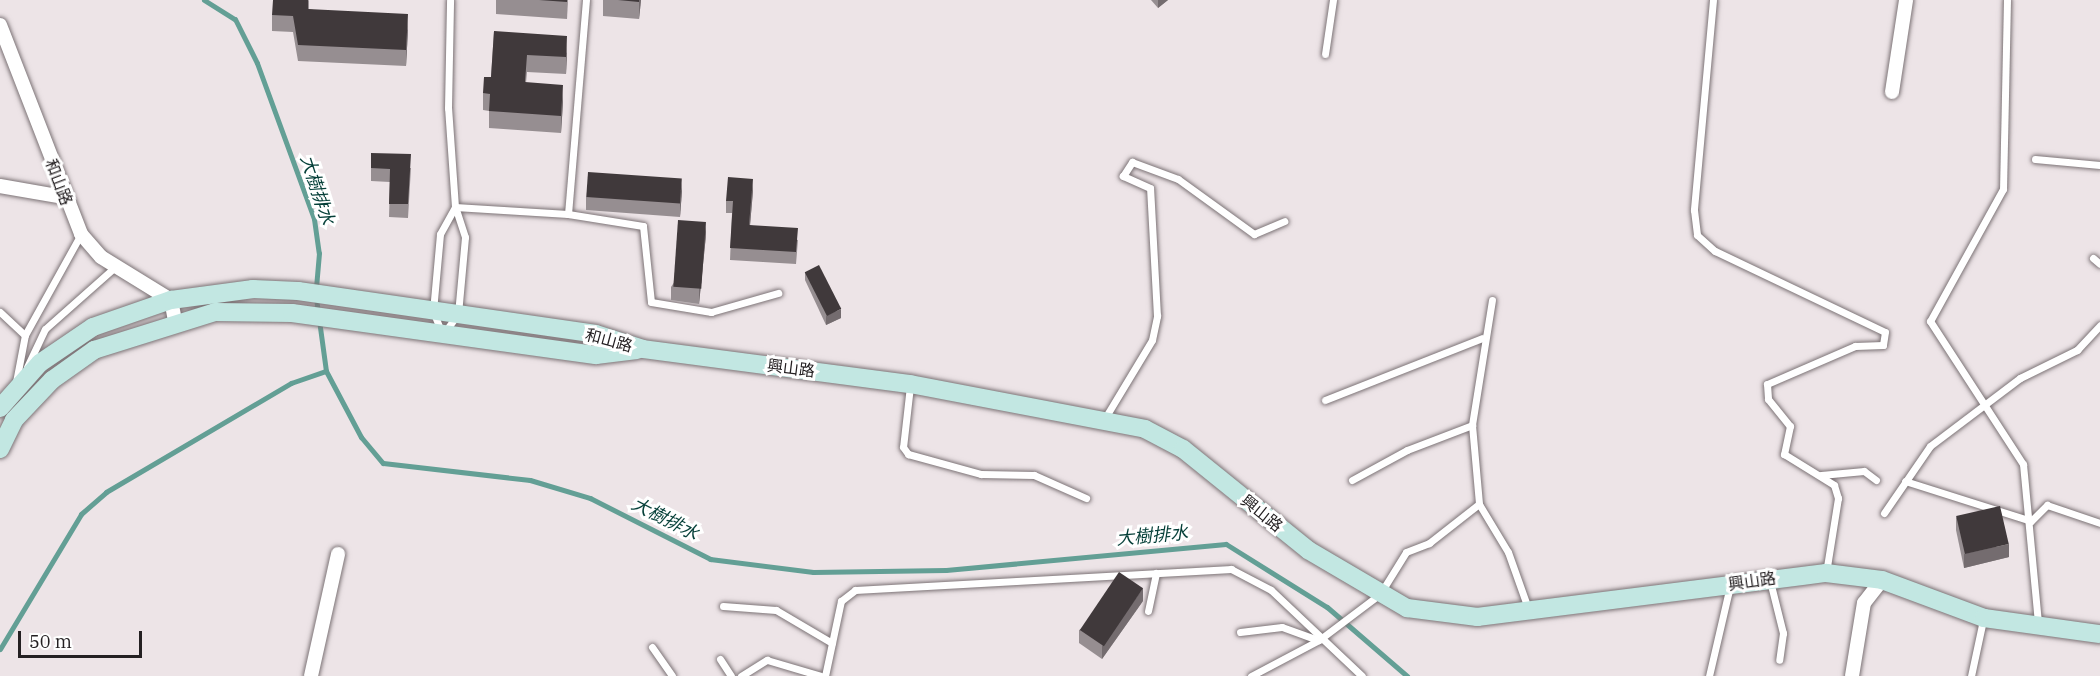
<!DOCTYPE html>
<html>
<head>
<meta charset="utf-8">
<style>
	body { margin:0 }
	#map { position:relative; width:2100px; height:676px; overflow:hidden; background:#ede4e7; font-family:"IBM Plex Serif","Noto Sans TC",serif }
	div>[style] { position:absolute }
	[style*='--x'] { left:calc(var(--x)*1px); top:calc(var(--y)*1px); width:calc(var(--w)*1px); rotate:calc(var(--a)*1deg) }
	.stream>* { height:5px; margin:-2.5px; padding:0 2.5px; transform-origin:2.5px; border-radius:2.5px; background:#639f95 }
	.roads { filter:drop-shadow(0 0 2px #7c7376) drop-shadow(0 0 2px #7c7376) }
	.lane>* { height:7px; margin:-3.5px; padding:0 3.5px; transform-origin:3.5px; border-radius:3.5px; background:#fff }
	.street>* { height:14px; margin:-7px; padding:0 7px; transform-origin:7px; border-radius:7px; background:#fff }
	.secondary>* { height:18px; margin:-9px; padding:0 9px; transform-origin:9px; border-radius:9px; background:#c2e7e2 }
	.wall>* { inset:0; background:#968e91 }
	.shaded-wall>* { inset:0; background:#746c6f }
	.building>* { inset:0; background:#40393b; transform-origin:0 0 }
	span { translate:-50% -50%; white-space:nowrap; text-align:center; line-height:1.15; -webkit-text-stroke:6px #fff; paint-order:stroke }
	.street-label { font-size:16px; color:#242022 }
	.water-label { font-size:18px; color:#053f38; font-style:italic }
	.scale { position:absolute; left:18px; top:631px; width:124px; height:27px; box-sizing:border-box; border:3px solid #242022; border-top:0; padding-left:8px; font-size:18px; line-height:21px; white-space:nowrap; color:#242022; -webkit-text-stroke:4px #fff; paint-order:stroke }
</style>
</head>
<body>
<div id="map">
	<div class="stream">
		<i style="--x:204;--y:0;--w:36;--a:32"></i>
		<i style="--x:235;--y:19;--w:49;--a:63.4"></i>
		<i style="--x:257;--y:63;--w:166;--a:69.9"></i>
		<i style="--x:314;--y:219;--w:34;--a:82"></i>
		<i style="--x:319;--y:253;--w:36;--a:95"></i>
		<i style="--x:316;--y:298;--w:74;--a:82.2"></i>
		<i style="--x:326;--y:371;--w:75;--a:62.1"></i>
		<i style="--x:361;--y:437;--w:34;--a:50"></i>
		<i style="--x:383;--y:463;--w:148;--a:6.6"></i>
		<i style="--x:530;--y:480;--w:63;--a:16.7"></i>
		<i style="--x:590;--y:498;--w:135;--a:26.9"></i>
		<i style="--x:710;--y:559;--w:104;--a:7.2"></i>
		<i style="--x:813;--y:572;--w:133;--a:-0.9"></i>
		<i style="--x:946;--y:570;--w:281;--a:-5.3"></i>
		<i style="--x:1226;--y:544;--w:119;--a:32"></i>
		<i style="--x:1327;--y:607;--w:106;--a:40.8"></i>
		<i style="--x:0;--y:649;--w:157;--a:-59"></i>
		<i style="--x:81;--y:514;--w:33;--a:-41"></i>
		<i style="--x:106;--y:492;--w:215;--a:-30.5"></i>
		<i style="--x:291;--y:383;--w:37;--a:-19"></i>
	</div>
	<div class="roads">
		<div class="lane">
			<i style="--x:1713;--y:0;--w:211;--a:95.2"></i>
			<i style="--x:1694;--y:210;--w:25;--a:83"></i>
			<i style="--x:1697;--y:235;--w:24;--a:42"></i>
			<i style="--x:1715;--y:251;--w:188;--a:25.5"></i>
			<i style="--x:1885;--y:332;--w:13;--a:99"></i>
			<i style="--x:1883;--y:345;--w:28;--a:178"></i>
			<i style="--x:1855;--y:346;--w:96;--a:156.6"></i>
			<i style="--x:1767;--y:384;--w:15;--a:86"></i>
			<i style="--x:1768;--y:399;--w:35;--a:51"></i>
			<i style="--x:1790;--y:426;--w:29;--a:102"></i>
			<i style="--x:1784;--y:454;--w:59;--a:31.8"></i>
			<i style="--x:1834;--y:485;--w:14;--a:73"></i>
			<i style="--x:1838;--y:498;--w:76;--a:99.1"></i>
			<i style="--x:2007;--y:0;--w:189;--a:91.2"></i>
			<i style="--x:2003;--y:189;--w:151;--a:118.9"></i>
			<i style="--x:1930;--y:321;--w:171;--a:57"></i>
			<i style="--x:2023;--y:464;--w:160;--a:84.6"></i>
			<i style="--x:1325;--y:54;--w:55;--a:-81.6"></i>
			<i style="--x:2035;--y:159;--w:65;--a:5.3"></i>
			<i style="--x:455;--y:207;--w:113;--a:3.5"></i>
			<i style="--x:568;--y:214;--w:76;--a:9.1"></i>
			<i style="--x:643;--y:226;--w:76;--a:84"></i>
			<i style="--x:651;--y:302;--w:61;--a:9.5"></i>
			<i style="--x:711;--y:312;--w:70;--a:-15.8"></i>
			<i style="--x:568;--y:214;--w:215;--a:-85.2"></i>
			<i style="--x:2093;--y:258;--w:9;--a:41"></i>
			<i style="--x:1492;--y:300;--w:127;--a:99.1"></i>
			<i style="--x:1472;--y:425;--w:79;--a:84.9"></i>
			<i style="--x:1479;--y:504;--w:56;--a:58.9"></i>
			<i style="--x:1508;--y:552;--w:63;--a:70.4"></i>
			<i style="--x:0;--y:312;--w:34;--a:43"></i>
			<i style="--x:441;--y:331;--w:22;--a:-112"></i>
			<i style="--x:433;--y:311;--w:77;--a:-84.8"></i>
			<i style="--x:440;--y:234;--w:31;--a:-61"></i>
			<i style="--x:444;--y:333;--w:24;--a:-54"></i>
			<i style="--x:458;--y:314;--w:77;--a:-84.8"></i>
			<i style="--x:465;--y:237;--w:32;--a:-108"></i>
			<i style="--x:455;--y:207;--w:99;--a:-94"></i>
			<i style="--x:448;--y:108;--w:108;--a:-88.9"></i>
			<i style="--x:27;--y:367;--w:42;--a:-64.7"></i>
			<i style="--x:45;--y:329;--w:96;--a:-41.6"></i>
			<i style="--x:16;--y:382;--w:48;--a:-79.2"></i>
			<i style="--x:25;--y:335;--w:115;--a:-61"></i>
			<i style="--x:910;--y:386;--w:61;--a:96.5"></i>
			<i style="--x:903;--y:447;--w:9;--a:54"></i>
			<i style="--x:908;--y:454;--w:76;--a:15.3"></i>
			<i style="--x:981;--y:474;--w:53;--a:1.1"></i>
			<i style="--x:1034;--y:475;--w:57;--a:23.9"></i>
			<i style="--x:1325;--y:400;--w:169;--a:-21.5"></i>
			<i style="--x:1105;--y:418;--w:91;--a:-58.9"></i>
			<i style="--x:1152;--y:340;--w:25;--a:-78"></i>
			<i style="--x:1157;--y:316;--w:128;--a:-93.1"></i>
			<i style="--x:1150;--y:188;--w:30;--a:-156"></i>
			<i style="--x:1123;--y:176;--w:17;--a:-57"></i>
			<i style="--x:1132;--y:162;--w:49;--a:20.3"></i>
			<i style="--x:1178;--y:179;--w:94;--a:35.9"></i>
			<i style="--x:1254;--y:234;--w:33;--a:-23"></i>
			<i style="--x:1821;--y:475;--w:43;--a:-5.3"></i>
			<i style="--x:1864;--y:471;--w:15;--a:37"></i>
			<i style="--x:1352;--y:480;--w:63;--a:-28.6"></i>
			<i style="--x:1407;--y:450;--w:70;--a:-21"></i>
			<i style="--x:1905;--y:481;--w:132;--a:17.6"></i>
			<i style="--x:2031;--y:521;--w:23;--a:-45"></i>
			<i style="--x:2047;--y:505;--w:56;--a:18.8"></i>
			<i style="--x:1884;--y:513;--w:81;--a:-55.5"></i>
			<i style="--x:1930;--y:446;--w:113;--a:-37.1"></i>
			<i style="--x:2020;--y:378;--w:64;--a:-26.2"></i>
			<i style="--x:2077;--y:350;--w:34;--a:-47"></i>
			<i style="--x:1770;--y:581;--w:54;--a:76"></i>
			<i style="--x:1783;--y:633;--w:27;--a:98"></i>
			<i style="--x:723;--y:606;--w:53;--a:4.3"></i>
			<i style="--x:776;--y:610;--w:65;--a:30.5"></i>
			<i style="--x:1148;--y:611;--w:39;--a:-78"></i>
			<i style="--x:1240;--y:632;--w:42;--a:-6.8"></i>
			<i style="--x:1282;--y:627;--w:37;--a:20"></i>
			<i style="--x:652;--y:647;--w:35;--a:55"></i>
			<i style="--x:720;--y:659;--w:20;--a:57"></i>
			<i style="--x:741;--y:676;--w:31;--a:-32"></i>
			<i style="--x:767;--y:660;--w:56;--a:16.5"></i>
			<i style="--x:825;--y:676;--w:77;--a:-78"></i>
			<i style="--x:841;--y:601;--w:18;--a:-38"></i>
			<i style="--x:855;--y:590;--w:377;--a:-3.2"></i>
			<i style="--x:1231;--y:569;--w:45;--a:27.7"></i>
			<i style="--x:1271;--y:590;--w:125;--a:43.4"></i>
			<i style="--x:1251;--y:676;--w:77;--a:-27.9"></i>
			<i style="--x:1319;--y:640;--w:76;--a:-37"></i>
			<i style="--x:1380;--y:594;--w:49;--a:-58.2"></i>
			<i style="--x:1406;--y:552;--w:25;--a:-21"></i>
			<i style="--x:1429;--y:543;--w:63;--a:-38"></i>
			<i style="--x:1709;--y:676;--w:92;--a:-76.9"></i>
			<i style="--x:1971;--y:676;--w:57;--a:-77.9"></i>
		</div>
		<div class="street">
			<i style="--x:0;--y:25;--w:224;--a:68.8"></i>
			<i style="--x:81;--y:234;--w:30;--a:49"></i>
			<i style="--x:101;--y:257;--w:82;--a:31.6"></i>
			<i style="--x:171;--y:300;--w:21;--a:79"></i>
			<i style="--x:1892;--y:92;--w:93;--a:-81.3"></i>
			<i style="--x:0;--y:186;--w:65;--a:9.8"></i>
			<i style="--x:311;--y:676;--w:125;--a:-77.5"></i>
			<i style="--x:1852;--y:676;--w:74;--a:-80.7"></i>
			<i style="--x:1864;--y:603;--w:29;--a:-52"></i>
		</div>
		<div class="secondary">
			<i style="--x:0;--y:408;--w:60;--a:-48.4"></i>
			<i style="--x:40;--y:363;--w:64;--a:-34.2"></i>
			<i style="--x:93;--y:327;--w:83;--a:-19.1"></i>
			<i style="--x:171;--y:300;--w:83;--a:-7.6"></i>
			<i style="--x:253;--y:289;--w:45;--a:2.5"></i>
			<i style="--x:298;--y:291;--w:301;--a:8.2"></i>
			<i style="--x:596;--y:334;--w:49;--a:17.7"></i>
			<i style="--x:643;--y:349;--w:269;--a:7.5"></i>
			<i style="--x:910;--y:384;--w:239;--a:10.8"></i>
			<i style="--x:1145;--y:429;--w:43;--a:27.8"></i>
			<i style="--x:1183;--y:449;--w:161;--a:38.9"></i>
			<i style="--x:1308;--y:550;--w:115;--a:30.4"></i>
			<i style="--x:1407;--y:608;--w:71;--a:7.3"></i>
			<i style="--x:1477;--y:617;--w:352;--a:-7.2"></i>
			<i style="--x:1826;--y:573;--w:56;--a:7.1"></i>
			<i style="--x:1882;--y:580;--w:109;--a:20.4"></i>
			<i style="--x:1984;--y:618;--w:117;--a:7.9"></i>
			<i style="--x:0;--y:449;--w:32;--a:-64"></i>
			<i style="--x:14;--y:420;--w:55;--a:-46.5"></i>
			<i style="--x:52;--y:380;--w:52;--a:-35.5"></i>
			<i style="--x:94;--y:350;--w:127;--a:-17.4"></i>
			<i style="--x:215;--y:312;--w:77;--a:0.7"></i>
			<i style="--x:292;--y:313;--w:307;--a:7.9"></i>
			<i style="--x:596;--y:355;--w:41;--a:-7"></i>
		</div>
	</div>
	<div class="wall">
		<i style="clip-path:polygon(309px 0,309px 9px,408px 30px,406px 66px,298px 61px,293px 32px,272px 31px,272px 15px)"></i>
		<i style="clip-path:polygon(496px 0,568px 0,567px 19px,496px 14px)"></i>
		<i style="clip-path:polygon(603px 0,641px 0,639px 19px,603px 16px)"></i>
		<i style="clip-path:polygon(1151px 0,1168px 0,1158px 8px)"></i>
		<i style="clip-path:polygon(494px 31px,567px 53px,566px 74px,527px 72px,526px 83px,563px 102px,561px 133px,489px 128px,489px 111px,483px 110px,483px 93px,491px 77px)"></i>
		<i style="clip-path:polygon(371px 168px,411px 168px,408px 218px,389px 217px,390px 182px,371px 181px)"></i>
		<i style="clip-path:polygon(682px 191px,680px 217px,586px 210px,586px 197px)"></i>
		<i style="clip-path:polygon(753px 191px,750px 225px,798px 240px,796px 264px,730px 260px,732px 213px,726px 213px,726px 201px)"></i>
		<i style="clip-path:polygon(706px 235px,699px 304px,671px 300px,671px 287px)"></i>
		<i style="clip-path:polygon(805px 272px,841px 318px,826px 325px,805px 280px)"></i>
		<i style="clip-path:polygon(1956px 517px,2009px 557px,1964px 568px,1956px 530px)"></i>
		<i style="clip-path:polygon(1143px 601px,1102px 659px,1079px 643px,1079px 630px)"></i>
	</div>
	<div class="shaded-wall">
		<i style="clip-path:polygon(639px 0,641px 0,639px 19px)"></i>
		<i style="clip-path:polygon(1158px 0,1168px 0,1158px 8px)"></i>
		<i style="clip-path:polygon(408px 14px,408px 30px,406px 66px,406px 50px)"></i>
		<i style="clip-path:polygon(567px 36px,567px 53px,566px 74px,566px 57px)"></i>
		<i style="clip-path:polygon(563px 85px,563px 102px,561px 133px,561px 116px)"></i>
		<i style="clip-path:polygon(682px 178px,682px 191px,680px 217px,680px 204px)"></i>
		<i style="clip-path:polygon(753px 179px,753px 191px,749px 237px,749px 225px)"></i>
		<i style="clip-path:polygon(706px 222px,706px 235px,699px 304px,699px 290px)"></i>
		<i style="clip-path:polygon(841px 309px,841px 318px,826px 325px,826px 316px)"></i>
		<i style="clip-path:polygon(2009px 544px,2009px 557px,1964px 568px,1964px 554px)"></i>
		<i style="clip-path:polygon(1143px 588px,1143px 601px,1102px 659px,1102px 646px)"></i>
	</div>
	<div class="building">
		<i style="clip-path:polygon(273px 0,308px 0,308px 9px,408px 14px,406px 50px,298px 45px,293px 16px,272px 15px)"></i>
		<i style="clip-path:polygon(539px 0,567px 0,567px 2px)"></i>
		<i style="clip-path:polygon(618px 0,639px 0,639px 2px)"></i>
		<i style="clip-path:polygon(494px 31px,567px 36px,566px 57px,527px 55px,525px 82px,563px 85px,561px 116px,489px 111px,490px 94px,483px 93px,484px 77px,491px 77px)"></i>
		<i style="clip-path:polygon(371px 153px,411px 154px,408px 204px,389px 204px,390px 169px,371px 168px)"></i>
		<i style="left:588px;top:172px;width:94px;height:25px;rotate:4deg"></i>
		<i style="clip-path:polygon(728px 177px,753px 179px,749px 225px,798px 228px,796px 252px,730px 248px,733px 201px,726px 201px)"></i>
		<i style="left:678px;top:220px;width:28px;height:67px;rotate:4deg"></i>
		<i style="left:819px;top:265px;width:49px;height:16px;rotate:63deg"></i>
		<i style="left:2000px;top:506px;width:39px;height:45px;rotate:77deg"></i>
		<i style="left:1119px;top:572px;width:29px;height:70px;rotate:34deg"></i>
	</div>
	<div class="street-label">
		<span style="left:59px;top:182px;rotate:69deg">和山路</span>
		<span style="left:609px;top:340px;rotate:15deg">和山路</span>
		<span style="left:791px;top:368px;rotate:7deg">興山路</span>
		<span style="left:1262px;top:513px;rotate:39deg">興山路</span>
		<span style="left:1752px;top:581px;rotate:-8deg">興山路</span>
	</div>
	<div class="water-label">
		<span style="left:317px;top:190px;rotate:72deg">大樹排水</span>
		<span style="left:665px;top:519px;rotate:27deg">大樹排水</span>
		<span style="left:1152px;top:536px;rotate:-5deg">大樹排水</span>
	</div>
	<div class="scale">50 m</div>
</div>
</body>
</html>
